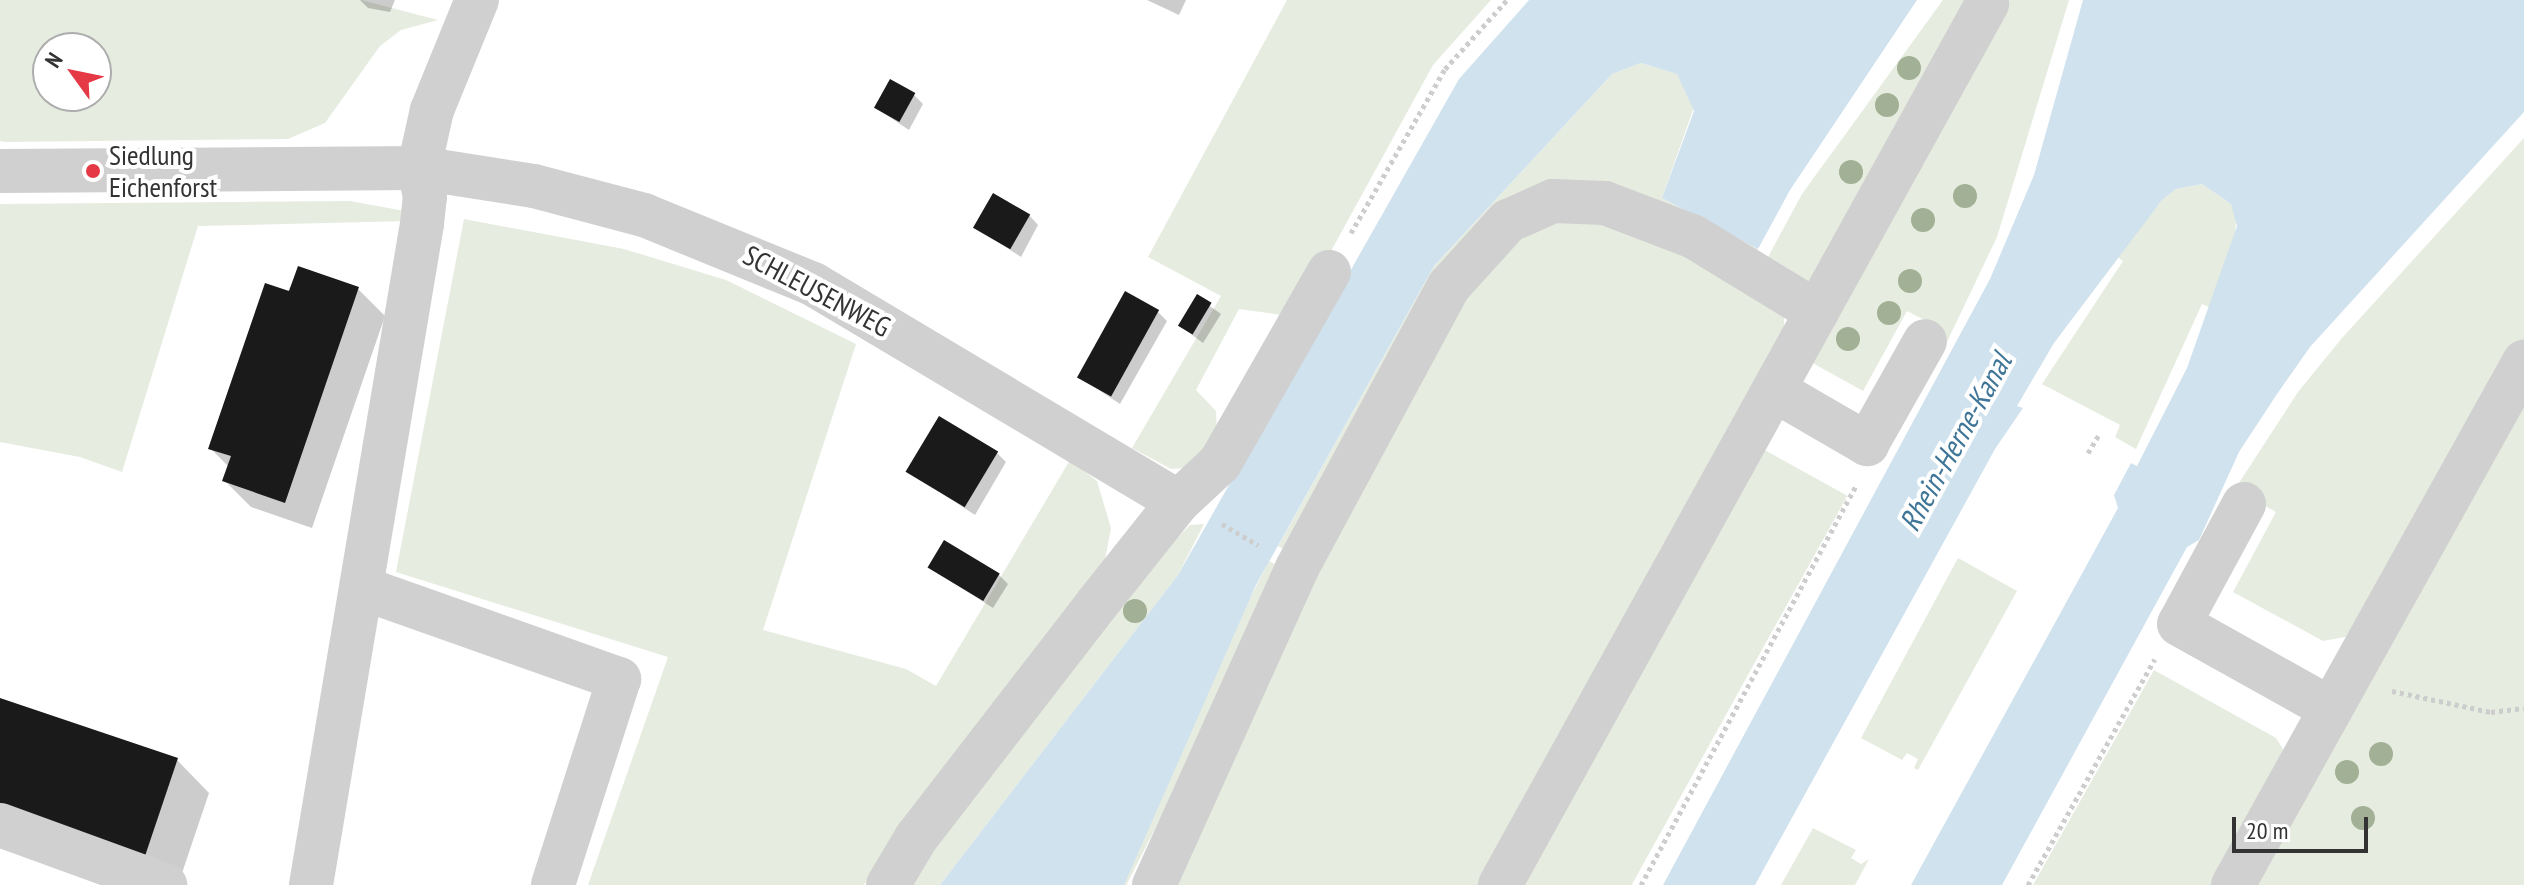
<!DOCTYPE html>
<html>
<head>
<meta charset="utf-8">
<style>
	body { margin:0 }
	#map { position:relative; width:2524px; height:885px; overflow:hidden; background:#fff; font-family:"PT Sans Narrow",sans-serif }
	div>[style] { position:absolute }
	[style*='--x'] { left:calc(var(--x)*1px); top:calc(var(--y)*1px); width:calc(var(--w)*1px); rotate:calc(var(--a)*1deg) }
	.green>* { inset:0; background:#e6ecdf; transform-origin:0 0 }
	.water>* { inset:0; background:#cfe2ee }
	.shadow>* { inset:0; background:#0003 }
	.building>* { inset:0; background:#1a1a1a; transform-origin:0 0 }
	.path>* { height:5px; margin-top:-2.5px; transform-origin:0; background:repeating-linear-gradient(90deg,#cdcdcd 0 4px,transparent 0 8px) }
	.minor>* { height:44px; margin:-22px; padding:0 22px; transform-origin:22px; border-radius:22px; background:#d0d0d0 }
	.trees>* { width:24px; height:24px; margin:-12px; border-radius:50%; background:#a2b095 }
	.dots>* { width:22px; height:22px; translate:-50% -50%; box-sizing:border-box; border:4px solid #fff; border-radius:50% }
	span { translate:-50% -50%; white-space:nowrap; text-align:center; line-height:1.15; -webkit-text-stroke:8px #fff; paint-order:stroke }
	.poi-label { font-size:28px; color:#333 }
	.left { translate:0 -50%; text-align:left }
	.street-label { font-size:28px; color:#333 }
	.water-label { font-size:30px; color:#3f7597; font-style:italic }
	.north { position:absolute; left:32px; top:32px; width:80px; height:80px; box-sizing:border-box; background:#fff; border:2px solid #adadad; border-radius:50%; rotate:303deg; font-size:22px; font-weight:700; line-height:32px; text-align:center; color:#333 }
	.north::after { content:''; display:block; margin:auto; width:28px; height:36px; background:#e63946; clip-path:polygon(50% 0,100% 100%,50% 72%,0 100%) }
	.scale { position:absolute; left:2232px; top:817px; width:136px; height:36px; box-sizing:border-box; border:4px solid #333; border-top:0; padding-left:10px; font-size:24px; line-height:28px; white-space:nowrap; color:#333; -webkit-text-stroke:6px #fff; paint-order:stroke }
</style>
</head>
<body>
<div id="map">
	<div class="green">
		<i style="clip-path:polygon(evenodd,0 0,361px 0,438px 20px,401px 30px,380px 46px,325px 123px,288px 139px,4px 142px,0 141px,0 0,48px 48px,96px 48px,96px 96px,48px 96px,48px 48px)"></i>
		<i style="clip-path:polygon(1287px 0,1491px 0,1433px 65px,1313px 284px,1283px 315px,1239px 309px,1196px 390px,1216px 411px,1217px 435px,1185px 468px,1171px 469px,1132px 448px,1221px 296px,1148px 257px)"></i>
		<i style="clip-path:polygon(1943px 0,2069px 0,1997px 237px,1946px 344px,1925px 331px,1928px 322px,1907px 311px,1863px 391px,1809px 361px,1767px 259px,1802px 194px)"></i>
		<i style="clip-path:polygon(1641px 63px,1677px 74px,1694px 107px,1662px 198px,1758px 249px,1756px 256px,1529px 196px,1295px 556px,1278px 546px,1434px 266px,1612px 74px)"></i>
		<i style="clip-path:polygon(2524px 138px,2524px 339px,2356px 635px,2323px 641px,2233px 592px,2276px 512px,2235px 489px,2298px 392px,2342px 338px)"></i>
		<i style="clip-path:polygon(2202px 184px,2231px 204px,2237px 214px,2234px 240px,2211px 308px,2202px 304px,2136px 449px,2115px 437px,2120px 425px,2042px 384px,2123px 261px,2116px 256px,2162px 200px,2176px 189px)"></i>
		<i style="clip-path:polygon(350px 201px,410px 212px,409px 221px,198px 226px,122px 472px,80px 457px,0 442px,0 204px)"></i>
		<i style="clip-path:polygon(1550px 216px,1656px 232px,1784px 316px,1784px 334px,1483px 885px,1166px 885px,1293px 601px,1465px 290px,1504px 251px)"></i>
		<i style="clip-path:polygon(464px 219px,624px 249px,726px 280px,856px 344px,763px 630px,906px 669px,936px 686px,1070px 460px,1097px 481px,1111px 528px,1103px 570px,900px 829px,864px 885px,588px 885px,668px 657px,396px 572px)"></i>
		<i style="clip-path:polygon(2524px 384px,2524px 885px,2245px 885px)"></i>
		<i style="left:1752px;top:443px;width:109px;height:504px;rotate:29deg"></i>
		<i style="clip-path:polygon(1204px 524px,1178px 575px,940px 885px,909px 885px,981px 785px,1176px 539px,1190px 525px)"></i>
		<i style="clip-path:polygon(1958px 558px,2017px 591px,1918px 770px,1914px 768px,1918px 759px,1907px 753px,1902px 760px,1861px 738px)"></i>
		<i style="left:1269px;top:561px;width:20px;height:355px;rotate:27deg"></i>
		<i style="clip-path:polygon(2154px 670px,2276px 738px,2283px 749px,2285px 765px,2219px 885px,2033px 885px)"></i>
		<i style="clip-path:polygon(1813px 828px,1856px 850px,1851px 858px,1861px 864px,1869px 859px,1855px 885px,1781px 885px)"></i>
	</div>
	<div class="water">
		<i style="clip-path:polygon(1529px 0,1917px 0,1790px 190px,1758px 249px,1662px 198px,1694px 111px,1677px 74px,1641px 63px,1612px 74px,1434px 266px,1256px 585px,1124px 885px,940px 885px,1178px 575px,1459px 79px)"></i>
		<i style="clip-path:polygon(2083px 0,2524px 0,2524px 112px,2310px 347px,2277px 394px,2239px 452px,2199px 540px,2187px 547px,2002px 885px,1911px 885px,2118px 508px,2114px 495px,2131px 463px,2137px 466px,2187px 368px,2237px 226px,2231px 204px,2202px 184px,2176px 189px,2162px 200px,2054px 343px,2017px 406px,2023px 408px,1995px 449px,1755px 885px,1663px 885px,1990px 279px,2034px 175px)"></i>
	</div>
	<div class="shadow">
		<i style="clip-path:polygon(360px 0,395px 0,390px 12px,368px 8px)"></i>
		<i style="clip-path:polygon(1147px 0,1186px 0,1179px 15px)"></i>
		<i style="clip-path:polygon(914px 95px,923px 104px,909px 130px,876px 108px)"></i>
		<i style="clip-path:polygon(1029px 215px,1038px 225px,1021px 257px,976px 228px)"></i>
		<i style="clip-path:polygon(299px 269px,358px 289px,385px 316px,312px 528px,251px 507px,224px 480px,229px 467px,210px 448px)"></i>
		<i style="clip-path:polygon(1197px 297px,1221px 314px,1203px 343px,1180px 326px)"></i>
		<i style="clip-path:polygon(1158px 312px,1167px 321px,1120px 404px,1079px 377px)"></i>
		<i style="clip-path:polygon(996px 452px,1006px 462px,975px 515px,909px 472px)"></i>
		<i style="clip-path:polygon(930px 568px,998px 574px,1008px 584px,993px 608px)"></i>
		<i style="clip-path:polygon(0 700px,177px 760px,209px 793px,178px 885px,0 826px)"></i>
	</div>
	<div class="building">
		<i style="left:890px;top:79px;width:29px;height:33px;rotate:29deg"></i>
		<i style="left:993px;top:193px;width:43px;height:40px;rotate:30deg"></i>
		<i style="clip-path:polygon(298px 266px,359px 287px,285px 503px,222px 481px,231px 456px,208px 449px,265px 283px,289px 291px)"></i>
		<i style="left:1125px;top:291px;width:39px;height:99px;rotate:29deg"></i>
		<i style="left:1197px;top:294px;width:17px;height:37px;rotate:31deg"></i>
		<i style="left:939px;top:416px;width:69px;height:65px;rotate:31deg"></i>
		<i style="left:944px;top:540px;width:65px;height:32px;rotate:31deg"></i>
		<i style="clip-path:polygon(0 698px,178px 758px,145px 856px,0 806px)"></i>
	</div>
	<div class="path">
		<i style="--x:1351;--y:233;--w:189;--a:-60.2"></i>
		<i style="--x:1445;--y:69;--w:93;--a:-48.1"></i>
		<i style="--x:2088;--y:453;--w:23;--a:-59"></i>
		<i style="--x:1222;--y:524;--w:42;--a:30.3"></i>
		<i style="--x:2392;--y:691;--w:101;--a:12"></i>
		<i style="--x:2491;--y:712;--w:33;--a:-7"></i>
		<i style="--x:1641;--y:885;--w:454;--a:-61.7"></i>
		<i style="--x:2028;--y:885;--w:259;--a:-60.7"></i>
	</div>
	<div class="minor">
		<i style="--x:0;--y:171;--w:419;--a:-0.4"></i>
		<i style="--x:419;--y:168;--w:116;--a:8.9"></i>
		<i style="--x:534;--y:186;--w:114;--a:14.8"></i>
		<i style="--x:644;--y:215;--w:183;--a:22.2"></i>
		<i style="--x:813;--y:284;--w:425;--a:30.8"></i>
		<i style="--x:1774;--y:390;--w:108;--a:30.1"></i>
		<i style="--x:1867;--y:444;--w:118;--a:-60.6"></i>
		<i style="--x:2244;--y:504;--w:136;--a:118.4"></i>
		<i style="--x:2179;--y:624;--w:174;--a:29.2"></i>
		<i style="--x:362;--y:588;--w:273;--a:19.5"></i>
		<i style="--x:619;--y:679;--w:216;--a:107.8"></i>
		<i style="--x:0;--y:825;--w:176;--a:20"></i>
		<i style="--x:311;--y:885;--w:670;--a:-80.47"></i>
		<i style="--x:422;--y:224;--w:27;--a:-84"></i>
		<i style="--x:425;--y:197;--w:30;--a:-102"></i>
		<i style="--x:419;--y:168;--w:59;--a:-77.4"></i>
		<i style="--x:432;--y:110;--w:119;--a:-67.8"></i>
		<i style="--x:888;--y:885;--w:55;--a:-59.2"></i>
		<i style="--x:916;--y:838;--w:294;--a:-52.3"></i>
		<i style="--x:1096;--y:605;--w:132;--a:-51.5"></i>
		<i style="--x:1178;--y:502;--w:57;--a:-42.9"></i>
		<i style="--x:1220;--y:463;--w:220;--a:-60.3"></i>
		<i style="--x:1154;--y:885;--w:348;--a:-65.7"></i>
		<i style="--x:1297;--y:568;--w:320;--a:-61.7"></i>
		<i style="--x:1449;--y:286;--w:88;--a:-47.8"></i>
		<i style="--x:1508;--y:221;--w:49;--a:-24"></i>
		<i style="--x:1553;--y:201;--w:52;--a:2.2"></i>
		<i style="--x:1605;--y:203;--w:95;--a:20.9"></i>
		<i style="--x:1694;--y:237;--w:144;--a:31.4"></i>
		<i style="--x:1500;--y:885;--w:1007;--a:-61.07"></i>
		<i style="--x:2233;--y:885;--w:599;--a:-60.91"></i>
	</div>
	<div class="trees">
		<i style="left:1909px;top:68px"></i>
		<i style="left:1887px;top:105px"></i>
		<i style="left:1851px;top:172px"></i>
		<i style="left:1965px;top:196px"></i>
		<i style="left:1923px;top:220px"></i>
		<i style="left:1910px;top:281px"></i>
		<i style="left:1889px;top:313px"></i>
		<i style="left:1848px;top:339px"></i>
		<i style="left:1135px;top:611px"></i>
		<i style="left:2381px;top:754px"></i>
		<i style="left:2347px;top:772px"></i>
		<i style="left:2363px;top:818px"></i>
	</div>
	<div class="dots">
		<i style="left:93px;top:171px;background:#e63946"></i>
	</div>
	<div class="poi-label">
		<span class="left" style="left:109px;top:171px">Siedlung<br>Eichenforst</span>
	</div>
	<div class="street-label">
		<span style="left:817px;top:291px;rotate:28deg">SCHLEUSENWEG</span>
	</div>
	<div class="water-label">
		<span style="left:1955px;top:442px;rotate:-61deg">Rhein-Herne-Kanal</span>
	</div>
	<div class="north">N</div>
	<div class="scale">20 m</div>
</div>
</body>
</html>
